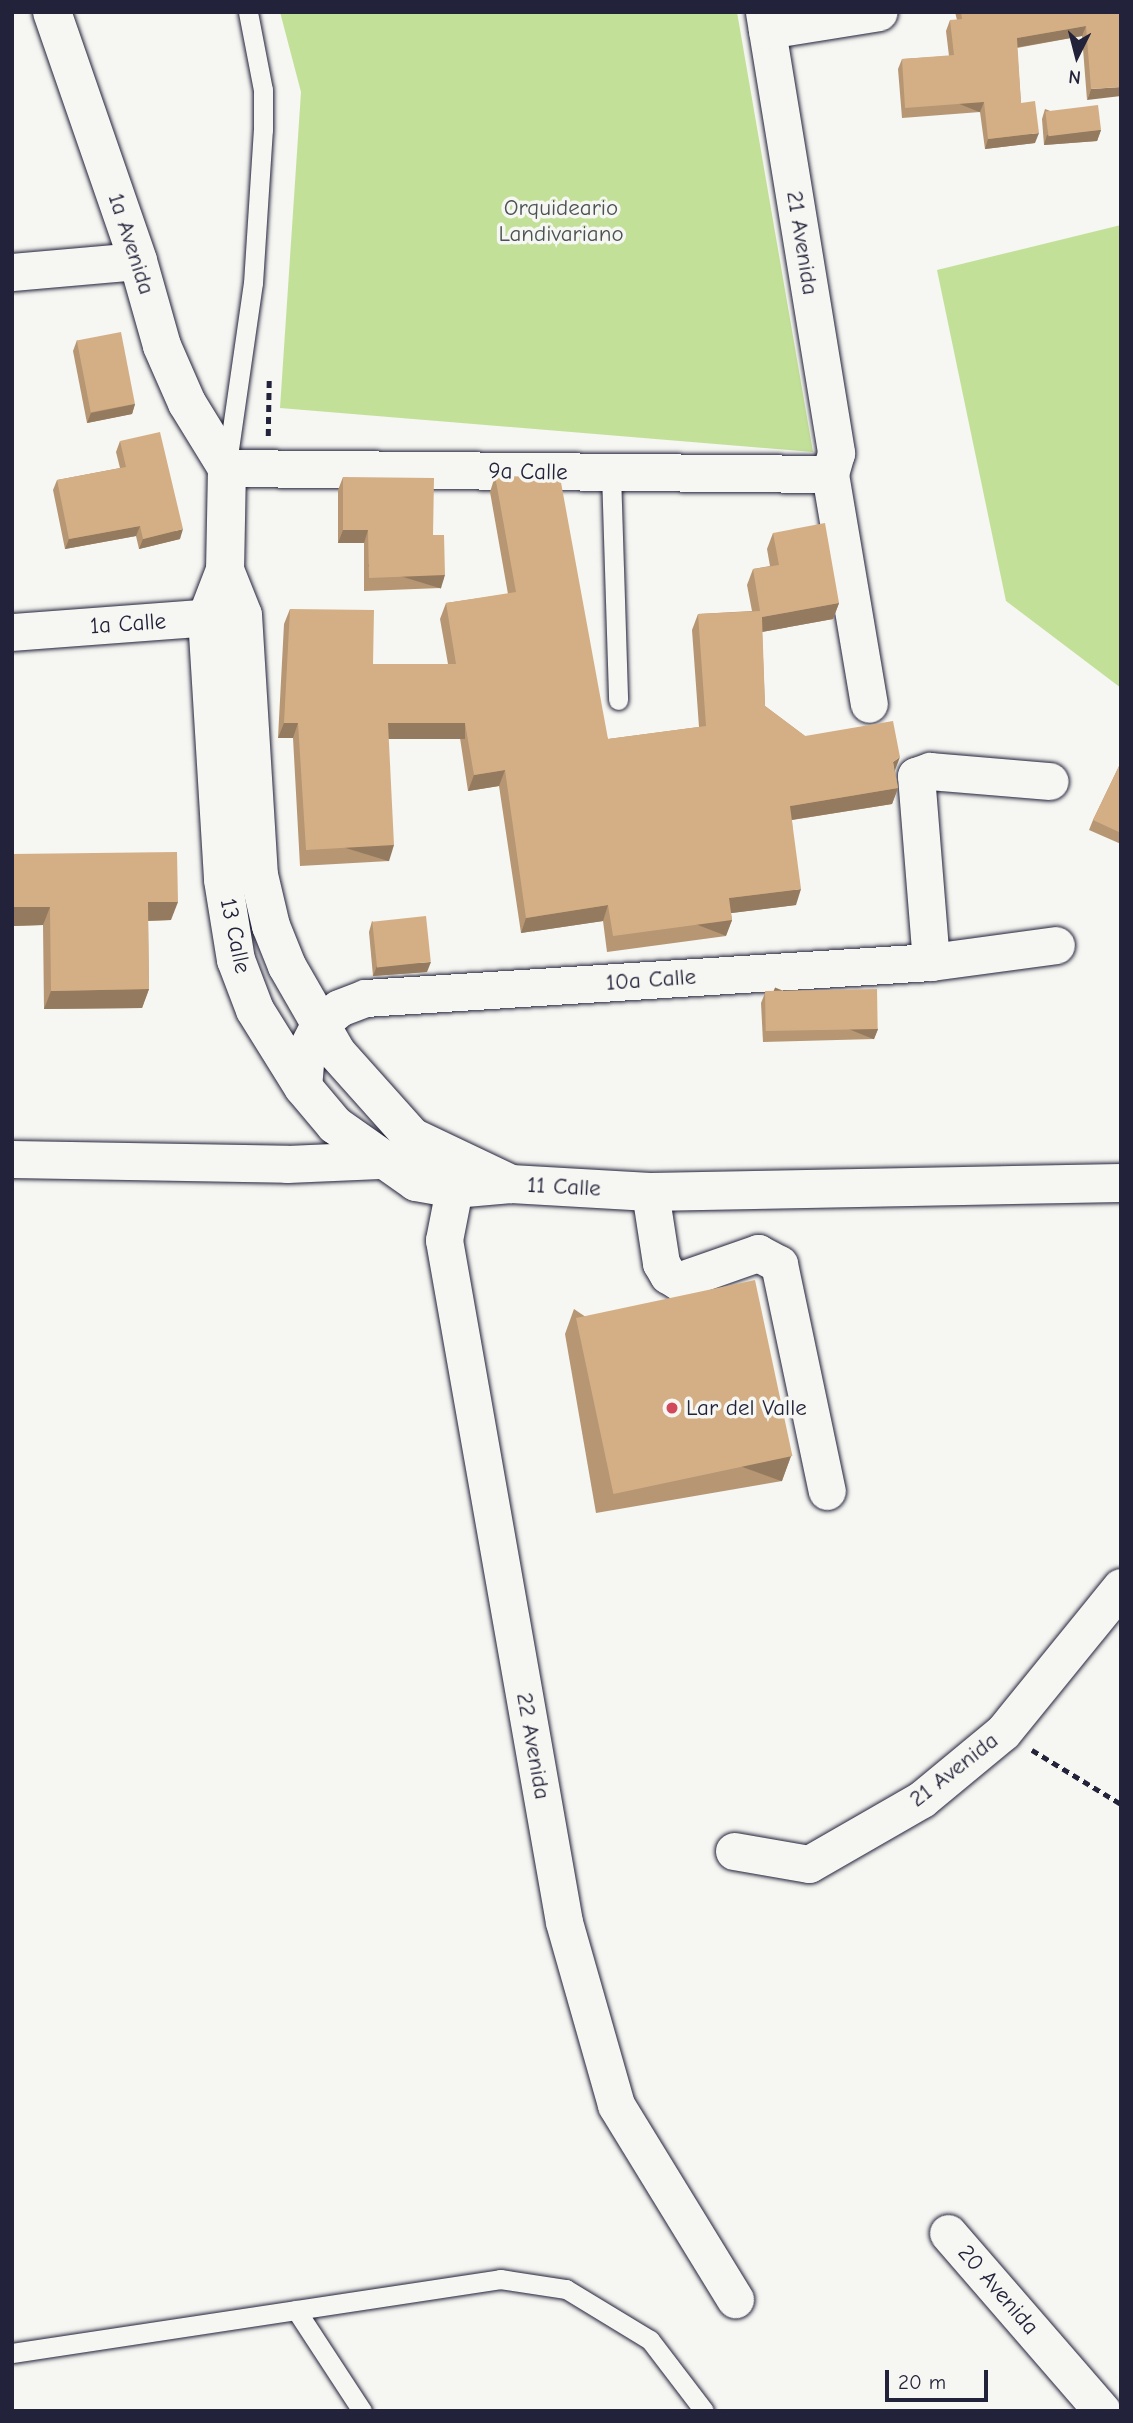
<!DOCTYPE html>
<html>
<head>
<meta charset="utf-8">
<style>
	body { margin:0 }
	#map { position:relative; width:1133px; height:2423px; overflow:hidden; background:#f6f6f2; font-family:"Comic Neue",sans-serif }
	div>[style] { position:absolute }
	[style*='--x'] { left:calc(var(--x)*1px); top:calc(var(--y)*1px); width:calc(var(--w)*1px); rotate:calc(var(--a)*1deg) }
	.green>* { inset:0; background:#c2e098 }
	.path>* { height:4.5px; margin-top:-2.25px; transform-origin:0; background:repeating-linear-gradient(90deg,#22223b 0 7px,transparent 0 12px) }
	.roads { filter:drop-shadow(0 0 2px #22223b) drop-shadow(0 0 2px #22223b) }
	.lane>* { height:19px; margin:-9.5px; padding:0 9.5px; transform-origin:9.5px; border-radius:9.5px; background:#f6f6f2 }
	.street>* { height:37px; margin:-18.5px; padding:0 18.5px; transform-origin:18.5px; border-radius:18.5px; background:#f6f6f2 }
	.secondary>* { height:38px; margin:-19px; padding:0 19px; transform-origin:19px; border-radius:19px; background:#f6f6f2 }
	.wall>* { inset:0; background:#b69673 }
	.shaded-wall>* { inset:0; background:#947a5e; transform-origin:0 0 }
	.building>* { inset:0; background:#d4af86; transform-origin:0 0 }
	.dots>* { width:19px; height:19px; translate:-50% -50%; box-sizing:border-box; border:4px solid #f6f6f2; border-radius:50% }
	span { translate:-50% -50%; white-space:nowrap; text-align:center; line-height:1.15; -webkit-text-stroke:7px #f6f6f2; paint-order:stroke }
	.park-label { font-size:23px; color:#4a5252 }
	.street-label { font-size:23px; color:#22223b }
	.poi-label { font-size:23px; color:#22223b }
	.left { translate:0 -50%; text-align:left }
	.frame { position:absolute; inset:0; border:14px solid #22223b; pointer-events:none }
	.north { position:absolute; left:1042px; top:21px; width:70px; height:70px; -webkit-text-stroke:5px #f6f6f2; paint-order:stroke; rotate:186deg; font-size:19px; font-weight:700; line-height:28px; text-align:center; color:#22223b }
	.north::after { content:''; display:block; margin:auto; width:24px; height:32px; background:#22223b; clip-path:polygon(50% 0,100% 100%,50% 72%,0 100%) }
	.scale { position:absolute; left:885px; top:2370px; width:103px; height:32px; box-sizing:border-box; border:4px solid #22223b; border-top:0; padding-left:9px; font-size:21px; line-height:24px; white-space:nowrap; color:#22223b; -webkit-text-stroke:5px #f6f6f2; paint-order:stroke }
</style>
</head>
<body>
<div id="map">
	<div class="green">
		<i style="clip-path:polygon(280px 12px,737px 12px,813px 452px,280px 408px,301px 92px)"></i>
		<i style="clip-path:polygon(1121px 225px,1121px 688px,1006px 601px,937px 270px)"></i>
	</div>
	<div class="path">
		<i style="--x:268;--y:436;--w:58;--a:-89"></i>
		<i style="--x:1032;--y:1750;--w:104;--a:31.2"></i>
	</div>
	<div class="roads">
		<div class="lane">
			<i style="--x:227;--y:463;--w:182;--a:-81.8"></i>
			<i style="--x:253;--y:283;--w:153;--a:-86.3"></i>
			<i style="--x:263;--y:130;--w:40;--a:-90"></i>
			<i style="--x:263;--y:90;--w:79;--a:-100.9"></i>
			<i style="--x:611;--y:473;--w:227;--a:88.2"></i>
			<i style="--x:296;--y:2310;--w:121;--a:56.8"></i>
			<i style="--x:12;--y:2353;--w:494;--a:-8.6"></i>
			<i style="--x:500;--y:2279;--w:67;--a:8.6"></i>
			<i style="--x:566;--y:2289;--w:98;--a:31.3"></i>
			<i style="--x:650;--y:2340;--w:89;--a:52.7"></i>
		</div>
		<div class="street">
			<i style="--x:764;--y:12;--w:447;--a:80.7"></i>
			<i style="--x:836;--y:453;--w:22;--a:106"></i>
			<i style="--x:830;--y:474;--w:233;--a:80.4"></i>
			<i style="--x:767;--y:30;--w:113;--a:-9.1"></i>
			<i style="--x:12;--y:272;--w:126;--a:-5"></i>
			<i style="--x:227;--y:468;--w:603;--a:0.57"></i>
			<i style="--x:12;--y:632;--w:227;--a:-4.3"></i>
			<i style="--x:931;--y:962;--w:187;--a:-94.6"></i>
			<i style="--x:916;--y:776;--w:15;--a:-20"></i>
			<i style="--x:930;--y:771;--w:120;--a:4.8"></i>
			<i style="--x:303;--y:1087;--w:37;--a:-85"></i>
			<i style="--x:306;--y:1050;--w:28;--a:-63"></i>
			<i style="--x:319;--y:1025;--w:26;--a:-40"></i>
			<i style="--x:339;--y:1008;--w:28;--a:-21"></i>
			<i style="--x:365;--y:998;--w:567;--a:-3.64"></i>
			<i style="--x:931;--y:962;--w:126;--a:-7.7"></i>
			<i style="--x:12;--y:1159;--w:275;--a:1"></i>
			<i style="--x:287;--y:1164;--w:162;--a:-2.5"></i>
			<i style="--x:449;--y:1157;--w:32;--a:81"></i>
			<i style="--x:454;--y:1189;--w:52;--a:101.1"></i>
			<i style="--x:444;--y:1240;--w:692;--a:80.02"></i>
			<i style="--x:564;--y:1922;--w:190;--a:74.1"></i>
			<i style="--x:616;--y:2105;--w:228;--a:58.5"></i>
			<i style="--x:650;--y:1192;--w:72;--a:81.2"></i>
			<i style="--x:661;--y:1263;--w:14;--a:60"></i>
			<i style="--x:668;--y:1275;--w:12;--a:31"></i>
			<i style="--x:678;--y:1281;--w:85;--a:-19.3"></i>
			<i style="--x:758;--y:1253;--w:24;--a:28"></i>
			<i style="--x:779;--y:1264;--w:232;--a:78.1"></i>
			<i style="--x:734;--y:1851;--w:76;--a:9.8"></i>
			<i style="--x:809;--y:1864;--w:130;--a:-29.9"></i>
			<i style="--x:922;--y:1799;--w:105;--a:-39.6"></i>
			<i style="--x:1003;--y:1732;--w:187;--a:-50.9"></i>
			<i style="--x:948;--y:2233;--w:235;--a:49.1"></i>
		</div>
		<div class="secondary">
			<i style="--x:52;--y:12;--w:263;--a:70.9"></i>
			<i style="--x:138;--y:261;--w:88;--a:74.2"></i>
			<i style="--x:162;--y:346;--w:62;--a:66.3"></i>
			<i style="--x:187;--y:403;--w:76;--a:58.4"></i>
			<i style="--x:227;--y:468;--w:102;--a:91.1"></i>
			<i style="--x:225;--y:570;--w:50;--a:111"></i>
			<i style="--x:207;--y:617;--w:263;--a:86.5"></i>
			<i style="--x:223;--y:880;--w:81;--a:80.8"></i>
			<i style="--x:236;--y:960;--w:53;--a:69.2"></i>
			<i style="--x:255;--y:1010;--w:91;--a:58.1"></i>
			<i style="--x:303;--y:1087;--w:50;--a:49.9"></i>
			<i style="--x:335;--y:1125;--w:99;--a:35.1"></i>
			<i style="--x:416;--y:1182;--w:39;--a:10"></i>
			<i style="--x:454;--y:1189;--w:57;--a:-5"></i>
			<i style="--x:225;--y:570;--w:48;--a:68.2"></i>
			<i style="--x:243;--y:615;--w:260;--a:86.5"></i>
			<i style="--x:259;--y:875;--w:52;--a:76.8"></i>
			<i style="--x:271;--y:926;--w:43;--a:68.2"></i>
			<i style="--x:287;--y:966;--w:100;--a:60.1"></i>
			<i style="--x:337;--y:1053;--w:113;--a:48.2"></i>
			<i style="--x:412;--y:1137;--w:110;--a:25.4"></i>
			<i style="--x:511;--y:1184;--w:139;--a:3.3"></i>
			<i style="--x:650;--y:1192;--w:471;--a:-1.1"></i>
		</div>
	</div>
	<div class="wall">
		<i style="clip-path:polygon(955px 12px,1121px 12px,1087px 100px,1082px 36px,1017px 48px,1021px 103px,1035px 143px,985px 149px,980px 112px,902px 118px,898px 69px,902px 59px,949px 56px,946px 31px,950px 20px,957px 20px)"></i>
		<i style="clip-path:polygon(1045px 109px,1101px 130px,1097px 141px,1044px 145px,1042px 119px)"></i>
		<i style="clip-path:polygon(77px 340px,135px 404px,132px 414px,87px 423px,73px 351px)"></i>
		<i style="clip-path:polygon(120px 441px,180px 539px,139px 549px,136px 536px,65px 549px,53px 490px,57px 480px,120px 468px,116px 452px)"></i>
		<i style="clip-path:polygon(495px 476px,608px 739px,699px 727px,692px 630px,698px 614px,752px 611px,747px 585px,753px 569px,770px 566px,767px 549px,773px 533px,839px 603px,833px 619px,762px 632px,765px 706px,805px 736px,895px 771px,898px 788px,892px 804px,792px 820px,796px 905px,731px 913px,732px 920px,726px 936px,607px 952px,603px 921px,521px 933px,499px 786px,468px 791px,460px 738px,388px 738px,389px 861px,300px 866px,293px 738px,278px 738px,284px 624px,290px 609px,373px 664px,448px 664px,440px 619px,446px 603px,508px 594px,490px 492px)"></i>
		<i style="clip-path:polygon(343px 477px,433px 535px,441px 588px,364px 591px,364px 543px,338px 543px,338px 490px)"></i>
		<i style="clip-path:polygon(1121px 762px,1121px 844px,1089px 830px,1093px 820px)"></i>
		<i style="clip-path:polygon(12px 854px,171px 920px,148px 921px,149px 989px,142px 1008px,44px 1009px,43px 925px,12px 926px)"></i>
		<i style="clip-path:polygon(372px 921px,427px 972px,373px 976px,369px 932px)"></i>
		<i style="clip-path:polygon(765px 993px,878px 1029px,874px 1039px,763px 1042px,761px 1003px)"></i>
		<i style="clip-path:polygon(574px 1309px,791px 1456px,782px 1481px,596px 1513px,565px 1334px)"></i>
	</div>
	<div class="shaded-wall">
		<i style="clip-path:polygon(1086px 26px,1082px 36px,1013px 48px,1017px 38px)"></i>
		<i style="clip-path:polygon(1121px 87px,1121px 96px,1087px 100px,1091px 89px)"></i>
		<i style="left:984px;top:102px;width:11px;height:79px;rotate:112deg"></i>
		<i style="clip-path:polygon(1101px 130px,1097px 141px,1044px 145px,1047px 135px)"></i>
		<i style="clip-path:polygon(1039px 133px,1035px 143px,985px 149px,988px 139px)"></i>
		<i style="clip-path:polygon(135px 404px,132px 414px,87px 423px,91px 413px)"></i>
		<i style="clip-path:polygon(140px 526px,136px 536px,65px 549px,69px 539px)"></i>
		<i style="clip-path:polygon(183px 529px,180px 539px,139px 549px,143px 539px)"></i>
		<i style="clip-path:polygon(343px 530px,368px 530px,364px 543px,338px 543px)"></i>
		<i style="left:445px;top:575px;width:14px;height:76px;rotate:107deg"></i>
		<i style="clip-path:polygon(839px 603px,833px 619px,756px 633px,762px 617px)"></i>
		<i style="clip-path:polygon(284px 723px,298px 723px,293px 738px,278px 738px)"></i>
		<i style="left:388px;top:723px;width:77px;height:16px"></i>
		<i style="clip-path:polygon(900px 757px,894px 773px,893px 762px)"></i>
		<i style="clip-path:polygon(505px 770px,499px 786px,468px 791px,474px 775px)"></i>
		<i style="clip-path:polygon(898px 788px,892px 804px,784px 821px,790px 806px)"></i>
		<i style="left:394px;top:845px;width:17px;height:88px;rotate:107deg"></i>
		<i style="clip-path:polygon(801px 889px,796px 905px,724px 914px,729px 898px)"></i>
		<i style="clip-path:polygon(148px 902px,178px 902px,171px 920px,141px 921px)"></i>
		<i style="clip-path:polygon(608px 905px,603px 921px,521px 933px,526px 918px)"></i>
		<i style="clip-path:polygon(12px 907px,50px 907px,43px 925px,12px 926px)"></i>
		<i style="left:732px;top:920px;width:17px;height:120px;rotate:111deg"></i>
		<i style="clip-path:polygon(431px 962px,427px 972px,373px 976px,377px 966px)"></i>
		<i style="clip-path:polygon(149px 989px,142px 1008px,44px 1009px,51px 991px)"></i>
		<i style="left:878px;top:1029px;width:11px;height:111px;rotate:112deg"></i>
		<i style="left:791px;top:1456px;width:27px;height:189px;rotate:110deg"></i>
	</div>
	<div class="building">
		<i style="clip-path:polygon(961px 12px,1121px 12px,1121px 87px,1091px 89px,1086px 26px,1017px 38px,1021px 103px,1035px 101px,1039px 133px,988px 139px,984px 102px,905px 108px,902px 59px,954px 55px,950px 20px,962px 19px)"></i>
		<i style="left:1098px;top:105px;width:25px;height:53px;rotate:83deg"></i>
		<i style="left:121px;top:332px;width:73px;height:45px;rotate:79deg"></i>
		<i style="clip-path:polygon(160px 432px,183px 529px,143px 539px,140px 526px,69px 539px,57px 480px,126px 467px,120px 441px)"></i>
		<i style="clip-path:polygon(495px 476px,560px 477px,608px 739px,706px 726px,698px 614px,760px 611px,753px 569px,779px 565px,773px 533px,825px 523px,839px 603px,762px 617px,765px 706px,805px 736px,893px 721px,900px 757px,893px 762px,898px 788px,790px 806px,801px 889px,729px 898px,732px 920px,613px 936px,608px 905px,526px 918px,505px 770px,474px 775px,465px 723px,388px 723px,394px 845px,306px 850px,298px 723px,284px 723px,290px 609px,374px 610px,373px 664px,456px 664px,446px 603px,516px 592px)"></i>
		<i style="clip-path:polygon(343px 477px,434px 478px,433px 535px,444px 535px,445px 575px,369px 578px,368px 530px,343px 530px)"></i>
		<i style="clip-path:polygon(1121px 762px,1121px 833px,1093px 820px)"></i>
		<i style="clip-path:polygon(177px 852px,178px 902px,148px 902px,149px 989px,51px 991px,50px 907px,12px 907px,12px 854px)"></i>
		<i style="left:426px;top:916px;width:46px;height:54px;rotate:84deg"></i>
		<i style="left:877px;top:989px;width:40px;height:112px;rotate:89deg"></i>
		<i style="left:755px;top:1280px;width:180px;height:183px;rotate:78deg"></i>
	</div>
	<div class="dots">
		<i style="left:672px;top:1408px;background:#d1495b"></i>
	</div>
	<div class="park-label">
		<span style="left:561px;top:221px">Orquideario<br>Landivariano</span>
	</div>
	<div class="street-label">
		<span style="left:802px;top:243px;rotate:81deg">21 Avenida</span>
		<span style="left:131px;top:244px;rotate:72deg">1a Avenida</span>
		<span style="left:528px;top:472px;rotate:1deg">9a Calle</span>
		<span style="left:128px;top:624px;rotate:-4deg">1a Calle</span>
		<span style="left:235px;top:936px;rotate:78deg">13 Calle</span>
		<span style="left:651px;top:980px;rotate:-4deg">10a Calle</span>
		<span style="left:564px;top:1187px;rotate:3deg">11 Calle</span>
		<span style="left:533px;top:1746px;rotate:80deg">22 Avenida</span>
		<span style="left:954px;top:1770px;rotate:-38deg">21 Avenida</span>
		<span style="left:998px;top:2290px;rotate:49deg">20 Avenida</span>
	</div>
	<div class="poi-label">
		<span class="left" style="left:686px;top:1408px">Lar del Valle</span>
	</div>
	<div class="frame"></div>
	<div class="north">N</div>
	<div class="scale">20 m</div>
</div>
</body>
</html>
